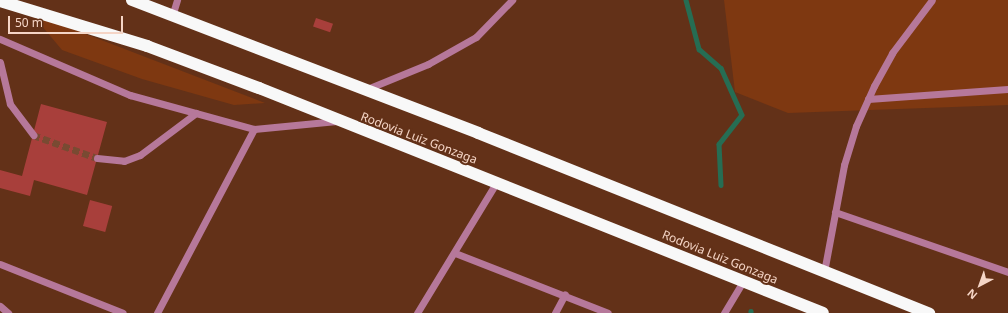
<!DOCTYPE html>
<html>
<head>
<meta charset="utf-8">
<style>
	body { margin:0 }
	#map { position:relative; width:1008px; height:313px; overflow:hidden; background:#633118; font-family:"Noto Sans",sans-serif }
	div>[style] { position:absolute }
	[style*='--x'] { left:calc(var(--x)*1px); top:calc(var(--y)*1px); width:calc(var(--w)*1px); rotate:calc(var(--a)*1deg) }
	.green>* { inset:0; background:#7e3811 }
	.stream>* { height:4.5px; margin:-2.25px; padding:0 2.25px; transform-origin:2.25px; border-radius:2.25px; background:#266d53 }
	.building>* { inset:0; background:#a83f3b; transform-origin:0 0 }
	.minor-tunnel>* { height:7px; margin-top:-3.5px; transform-origin:0; background:repeating-linear-gradient(90deg,#794a32 0 7px,transparent 0 10.5px) }
	.minor>* { height:7px; margin:-3.5px; padding:0 3.5px; transform-origin:3.5px; border-radius:3.5px; background:#b6789a }
	.highway>* { height:12px; margin:-6px; padding:0 6px; transform-origin:6px; border-radius:6px; background:#f8f8f8 }
	span { translate:-50% -50%; white-space:nowrap; text-align:center; line-height:1.15; -webkit-text-stroke:4px #633118; paint-order:stroke }
	.street-label { font-size:12px; color:#f5d5c6 }
	.north { position:absolute; left:960px; top:265px; width:40px; height:40px; -webkit-text-stroke:3px #633118; paint-order:stroke; rotate:221deg; font-size:11px; font-weight:700; line-height:16px; text-align:center; color:#f5d5c6 }
	.north::after { content:''; display:block; margin:auto; width:14px; height:18px; background:#f5d5c6; clip-path:polygon(50% 0,100% 100%,50% 72%,0 100%) }
	.scale { position:absolute; left:8px; top:16px; width:115px; height:18px; box-sizing:border-box; border:2px solid #f5d5c6; border-top:0; padding-left:5px; font-size:12px; line-height:14px; white-space:nowrap; color:#f5d5c6; -webkit-text-stroke:3px #633118; paint-order:stroke }
</style>
</head>
<body>
<div id="map">
	<div class="green">
		<i style="clip-path:polygon(724px 0,1008px 0,1008px 105px,788px 113px,735px 92px)"></i>
		<i style="clip-path:polygon(31px 13px,265px 103px,234px 105px,142px 79px,62px 50px)"></i>
	</div>
	<div class="stream">
		<i style="--x:686;--y:0;--w:51;--a:75.1"></i>
		<i style="--x:699;--y:49;--w:29;--a:41"></i>
		<i style="--x:721;--y:68;--w:51;--a:65.9"></i>
		<i style="--x:742;--y:115;--w:37;--a:128"></i>
		<i style="--x:719;--y:144;--w:41;--a:87.2"></i>
		<i style="--x:751;--y:311;--w:2;--a:90"></i>
	</div>
	<div class="building">
		<i style="left:316px;top:18px;width:18px;height:9px;rotate:19deg"></i>
		<i style="clip-path:polygon(41px 104px,107px 122px,87px 195px,34px 180px,30px 196px,0 188px,0 170px,22px 176px)"></i>
		<i style="left:90px;top:200px;width:23px;height:27px;rotate:15deg"></i>
	</div>
	<div class="minor-tunnel">
		<i style="--x:33;--y:135;--w:68;--a:19.8"></i>
	</div>
	<div class="minor">
		<i style="--x:173;--y:13;--w:14;--a:-73"></i>
		<i style="--x:0;--y:39;--w:142;--a:23.3"></i>
		<i style="--x:130;--y:95;--w:129;--a:15.3"></i>
		<i style="--x:254;--y:129;--w:83;--a:-5.5"></i>
		<i style="--x:0;--y:62;--w:43;--a:76.6"></i>
		<i style="--x:10;--y:104;--w:39;--a:53"></i>
		<i style="--x:367;--y:89;--w:66;--a:-22.3"></i>
		<i style="--x:428;--y:64;--w:55;--a:-29.4"></i>
		<i style="--x:476;--y:37;--w:52;--a:-45.8"></i>
		<i style="--x:868;--y:99;--w:140;--a:-4.1"></i>
		<i style="--x:97;--y:158;--w:27;--a:6"></i>
		<i style="--x:124;--y:161;--w:17;--a:-21"></i>
		<i style="--x:140;--y:155;--w:70;--a:-36.9"></i>
		<i style="--x:835;--y:212;--w:183;--a:19.1"></i>
		<i style="--x:455;--y:253;--w:164;--a:21.4"></i>
		<i style="--x:0;--y:264;--w:132;--a:21.7"></i>
		<i style="--x:824;--y:272;--w:109;--a:-79.4"></i>
		<i style="--x:844;--y:165;--w:41;--a:-72.9"></i>
		<i style="--x:856;--y:126;--w:44;--a:-65.8"></i>
		<i style="--x:874;--y:86;--w:38;--a:-61"></i>
		<i style="--x:892;--y:53;--w:66;--a:-53"></i>
		<i style="--x:0;--y:306;--w:11;--a:41"></i>
		<i style="--x:157;--y:313;--w:208;--a:-62.2"></i>
		<i style="--x:417;--y:313;--w:152;--a:-58.7"></i>
		<i style="--x:555;--y:313;--w:21;--a:-62"></i>
		<i style="--x:724;--y:313;--w:37;--a:-59"></i>
	</div>
	<div class="highway">
		<i style="--x:132;--y:0;--w:371;--a:21"></i>
		<i style="--x:478;--y:133;--w:486;--a:21.8"></i>
		<i style="--x:0;--y:1;--w:154;--a:17"></i>
		<i style="--x:147;--y:46;--w:120;--a:20.6"></i>
		<i style="--x:259;--y:88;--w:607;--a:21.75"></i>
	</div>
	<div class="street-label">
		<span style="left:419px;top:138px;rotate:21deg">Rodovia Luiz Gonzaga</span>
		<span style="left:720px;top:257px;rotate:22deg">Rodovia Luiz Gonzaga</span>
	</div>
	<div class="north">N</div>
	<div class="scale">50 m</div>
</div>
</body>
</html>
